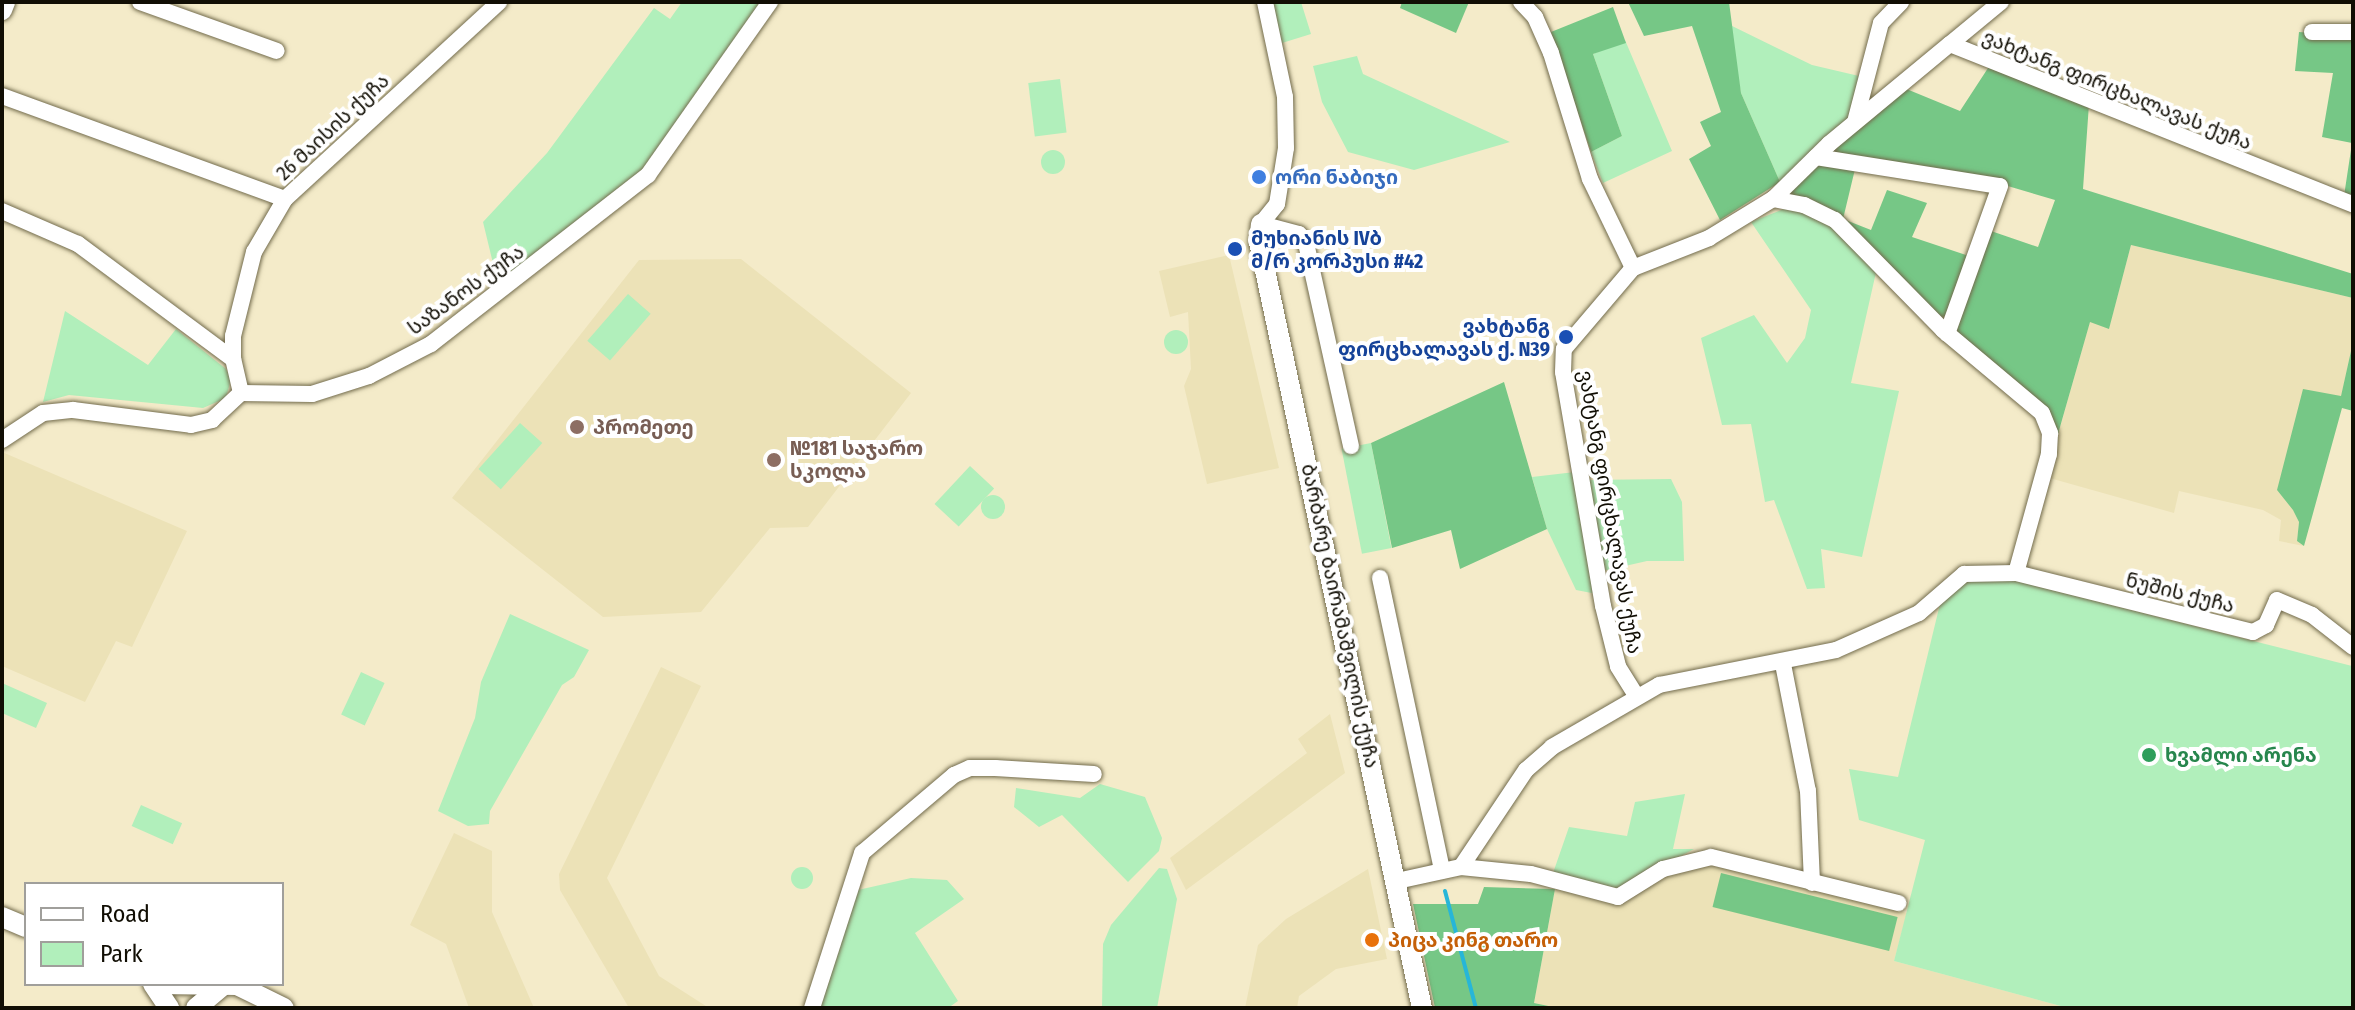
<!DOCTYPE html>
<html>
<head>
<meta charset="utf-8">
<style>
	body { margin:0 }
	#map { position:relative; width:2355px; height:1010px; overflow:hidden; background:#f4ebc9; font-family:"Fira Sans Condensed","Noto Sans Georgian",sans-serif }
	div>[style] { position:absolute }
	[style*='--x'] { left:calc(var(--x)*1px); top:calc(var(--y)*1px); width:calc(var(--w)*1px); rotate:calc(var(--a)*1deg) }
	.built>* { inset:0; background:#ece2b7 }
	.green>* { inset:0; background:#b1efbb; transform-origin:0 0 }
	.round { border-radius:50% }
	.forest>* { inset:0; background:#76c786; transform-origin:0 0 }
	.stream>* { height:4px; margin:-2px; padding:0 2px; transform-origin:2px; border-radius:2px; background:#27b6d8 }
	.roads { filter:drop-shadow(0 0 2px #726b4c) drop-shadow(0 0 2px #726b4c) }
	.minor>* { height:16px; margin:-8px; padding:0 8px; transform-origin:8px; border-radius:8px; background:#fff }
	.tertiary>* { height:20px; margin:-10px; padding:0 10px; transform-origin:10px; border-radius:10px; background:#fff }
	.dots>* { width:22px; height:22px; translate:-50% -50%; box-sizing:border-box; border:4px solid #fff; border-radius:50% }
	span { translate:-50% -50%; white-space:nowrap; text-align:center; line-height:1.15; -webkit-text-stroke:8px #fff; paint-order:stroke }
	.street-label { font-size:20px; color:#110e04 }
	.shop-label { font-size:20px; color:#366cbe; font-weight:700 }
	.left { translate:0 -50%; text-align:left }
	.transit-label { font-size:20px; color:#164399; font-weight:700 }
	.right { translate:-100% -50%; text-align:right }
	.education-label { font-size:20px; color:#785e54; font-weight:700 }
	.leisure-label { font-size:20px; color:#27864d; font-weight:700 }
	.food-label { font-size:20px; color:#c56008; font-weight:700 }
	.frame { position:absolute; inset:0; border:4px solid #110e04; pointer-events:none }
	.legend { position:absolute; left:24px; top:882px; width:260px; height:104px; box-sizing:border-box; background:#fff; border:2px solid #a09f9b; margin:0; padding:10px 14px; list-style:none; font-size:24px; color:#110e04 }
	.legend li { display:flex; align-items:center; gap:16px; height:40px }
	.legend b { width:40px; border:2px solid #a09f9b }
</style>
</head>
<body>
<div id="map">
	<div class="built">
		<i style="clip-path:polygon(2131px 245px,2353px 298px,2353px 342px,2341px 397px,2277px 490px,2293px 509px,2299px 522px,2297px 541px,2304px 546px,2279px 541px,2281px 520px,2263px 510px,2179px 491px,2174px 513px,2046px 477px,2090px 321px,2109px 328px)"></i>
		<i style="clip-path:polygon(1229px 255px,1279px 468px,1207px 484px,1184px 386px,1191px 369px,1188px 312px,1170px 317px,1159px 271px)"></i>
		<i style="clip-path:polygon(741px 259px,911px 393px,808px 527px,770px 528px,701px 612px,603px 617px,452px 498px,639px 260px)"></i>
		<i style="clip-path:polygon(2px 452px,187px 531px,132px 647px,116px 641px,85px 702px,2px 666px)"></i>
		<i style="clip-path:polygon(661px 667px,701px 686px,607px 878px,659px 976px,709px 1008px,629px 1008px,560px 890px,559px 874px)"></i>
		<i style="clip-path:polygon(1330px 714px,1345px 773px,1186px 890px,1170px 858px,1307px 753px,1298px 739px)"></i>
		<i style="clip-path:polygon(454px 833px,492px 851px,492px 912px,534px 1008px,469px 1008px,446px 944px,410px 925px)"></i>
		<i style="clip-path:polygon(1704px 861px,1907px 913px,1894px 961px,2068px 1008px,1558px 1008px,1534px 1003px,1555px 889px,1623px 904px,1668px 872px)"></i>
		<i style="clip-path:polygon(1368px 869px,1387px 959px,1336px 969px,1299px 996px,1297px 1008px,1245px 1008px,1258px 945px,1286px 919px)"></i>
	</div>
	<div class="green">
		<i style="clip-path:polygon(682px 2px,765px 2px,642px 173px,498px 284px,483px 222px,547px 153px,654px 8px,670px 19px)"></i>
		<i style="clip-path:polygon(1272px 2px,1301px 2px,1311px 34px,1282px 43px)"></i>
		<i style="clip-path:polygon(1728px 24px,1812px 65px,1859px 76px,1847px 122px,1780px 182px,1741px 93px)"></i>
		<i style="clip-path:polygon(1625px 40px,1672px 151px,1603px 183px,1591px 152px,1622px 136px,1593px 54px)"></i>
		<i style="clip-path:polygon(1357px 56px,1363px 74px,1510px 142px,1414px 170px,1348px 152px,1322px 102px,1313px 66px)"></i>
		<i style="left:1060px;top:79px;width:54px;height:32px;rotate:83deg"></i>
		<i class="round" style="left:1041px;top:150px;width:24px;height:24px"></i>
		<i style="clip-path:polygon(1789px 207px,1832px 223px,1877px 268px,1851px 383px,1899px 391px,1862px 557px,1821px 549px,1825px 588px,1807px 589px,1774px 500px,1765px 502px,1751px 424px,1722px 425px,1701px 338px,1754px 315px,1787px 363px,1805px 338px,1811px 310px,1751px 222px)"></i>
		<i style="left:628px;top:294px;width:30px;height:62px;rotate:41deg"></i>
		<i style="clip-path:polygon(65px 311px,148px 365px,176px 329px,226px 369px,231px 379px,226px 398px,203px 408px,69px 395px,43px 402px)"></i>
		<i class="round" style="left:1164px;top:330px;width:24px;height:24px"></i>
		<i style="left:520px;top:423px;width:30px;height:62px;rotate:42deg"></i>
		<i style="left:1371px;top:443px;width:107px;height:30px;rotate:79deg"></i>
		<i style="left:970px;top:466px;width:33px;height:52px;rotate:43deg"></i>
		<i style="clip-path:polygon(1575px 472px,1597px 594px,1576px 590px,1547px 529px,1532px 477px)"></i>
		<i style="clip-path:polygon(1671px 479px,1682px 502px,1684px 561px,1647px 561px,1603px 571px,1586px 480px)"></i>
		<i class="round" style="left:981px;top:495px;width:24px;height:24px"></i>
		<i style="clip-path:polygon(1989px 574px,2352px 666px,2353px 1008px,2068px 1008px,1894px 961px,1925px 840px,1859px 820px,1849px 769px,1898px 777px,1940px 604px,1973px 577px)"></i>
		<i style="clip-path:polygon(510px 614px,589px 650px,574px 677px,562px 685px,490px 811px,489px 824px,468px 826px,438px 811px,475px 718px,481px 682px)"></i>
		<i style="left:361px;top:672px;width:26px;height:47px;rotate:25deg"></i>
		<i style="clip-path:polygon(2px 683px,47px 703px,36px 728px,2px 713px)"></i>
		<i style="clip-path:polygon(1100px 784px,1145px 797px,1162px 838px,1159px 851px,1128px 882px,1062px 815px,1039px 827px,1014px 807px,1016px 788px,1080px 798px)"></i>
		<i style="clip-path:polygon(1685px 794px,1673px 849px,1694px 849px,1619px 889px,1553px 873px,1569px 827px,1627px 836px,1635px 802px)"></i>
		<i style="left:141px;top:805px;width:45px;height:23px;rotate:24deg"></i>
		<i class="round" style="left:791px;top:867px;width:22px;height:22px"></i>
		<i style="clip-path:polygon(1159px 868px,1167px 869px,1177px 899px,1157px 1008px,1102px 1008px,1103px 944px,1111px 925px)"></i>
		<i style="clip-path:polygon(911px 878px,947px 880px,964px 899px,915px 933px,958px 1001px,948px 1008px,820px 1008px,858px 890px)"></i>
	</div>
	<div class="forest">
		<i style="clip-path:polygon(1402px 2px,1469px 2px,1456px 33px,1400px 8px)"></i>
		<i style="clip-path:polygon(1628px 2px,1729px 2px,1741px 93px,1780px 182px,1720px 220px,1689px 159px,1711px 146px,1700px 122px,1721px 112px,1692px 26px,1644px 36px)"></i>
		<i style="clip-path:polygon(1613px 7px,1626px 43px,1593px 54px,1622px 136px,1591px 152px,1551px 32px)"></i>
		<i style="clip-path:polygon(2299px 32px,2353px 36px,2353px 200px,2344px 196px,2352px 143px,2322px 137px,2333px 73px,2295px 71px)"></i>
		<i style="clip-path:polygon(1990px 65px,2089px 104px,2083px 189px,2353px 274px,2353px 298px,2131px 245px,2109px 329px,2090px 322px,2058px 434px,2052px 430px,1952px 332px,1991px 231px,2038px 247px,2055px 200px,1984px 179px,1825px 153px,1904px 88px,1960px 111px)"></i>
		<i style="clip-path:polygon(1816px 162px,1856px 165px,1843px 219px,1871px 230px,1887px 190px,1927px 203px,1912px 237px,1969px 256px,1946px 316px,1936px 318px,1861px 237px,1788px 195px)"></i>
		<i style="clip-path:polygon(2353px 342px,2353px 411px,2342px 408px,2304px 546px,2297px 541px,2299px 522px,2293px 510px,2277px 490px,2303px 389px,2341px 396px)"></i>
		<i style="clip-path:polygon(1504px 382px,1547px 529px,1460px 569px,1451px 530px,1392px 548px,1371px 443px)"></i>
		<i style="left:1721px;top:873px;width:182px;height:35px;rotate:14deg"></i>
		<i style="clip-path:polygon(1484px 887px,1555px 889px,1534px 1003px,1558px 1008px,1435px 1008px,1413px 904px,1478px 904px)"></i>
	</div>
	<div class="stream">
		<i style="--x:1445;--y:891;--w:121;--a:75.2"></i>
	</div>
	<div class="roads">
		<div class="minor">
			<i style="--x:140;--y:2;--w:145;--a:19.7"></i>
			<i style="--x:1265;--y:2;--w:97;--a:78.1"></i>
			<i style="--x:1285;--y:97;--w:51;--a:88.9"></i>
			<i style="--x:1286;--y:148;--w:57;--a:99.1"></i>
			<i style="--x:1277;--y:204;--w:26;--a:129"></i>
			<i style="--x:1261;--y:224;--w:39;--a:15"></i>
			<i style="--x:1299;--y:234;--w:11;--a:52"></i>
			<i style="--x:1306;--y:243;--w:208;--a:77.5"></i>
			<i style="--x:1521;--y:2;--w:21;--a:47"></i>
			<i style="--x:1535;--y:17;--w:39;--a:66"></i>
			<i style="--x:1551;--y:53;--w:132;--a:72.8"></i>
			<i style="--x:1590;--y:179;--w:99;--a:64.2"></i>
			<i style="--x:2312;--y:32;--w:41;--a:0"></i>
			<i style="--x:1950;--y:44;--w:66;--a:-39.5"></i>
			<i style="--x:2;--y:96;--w:301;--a:20"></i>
			<i style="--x:1855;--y:122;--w:102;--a:-75.3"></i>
			<i style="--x:1881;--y:23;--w:29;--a:-46"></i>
			<i style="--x:1816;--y:157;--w:186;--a:9"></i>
			<i style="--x:2000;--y:186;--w:157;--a:109.7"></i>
			<i style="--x:1773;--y:199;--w:32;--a:11"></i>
			<i style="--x:1804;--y:205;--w:34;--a:26"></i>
			<i style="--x:1835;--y:220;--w:154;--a:45.5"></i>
			<i style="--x:1943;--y:330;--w:129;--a:40"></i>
			<i style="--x:2042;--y:413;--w:22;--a:68"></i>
			<i style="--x:2050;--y:433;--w:21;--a:93"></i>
			<i style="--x:2049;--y:454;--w:123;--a:105.5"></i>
			<i style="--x:2;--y:211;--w:83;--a:23.5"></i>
			<i style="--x:78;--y:244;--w:193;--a:36.6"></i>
			<i style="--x:241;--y:393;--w:71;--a:0.8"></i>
			<i style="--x:312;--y:394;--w:60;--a:-17.5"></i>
			<i style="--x:369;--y:376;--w:70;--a:-27.3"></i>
			<i style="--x:431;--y:344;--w:275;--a:-37.9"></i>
			<i style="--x:648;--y:175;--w:212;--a:-54.8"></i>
			<i style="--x:241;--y:393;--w:35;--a:-103"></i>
			<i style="--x:233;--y:359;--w:23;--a:-90"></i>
			<i style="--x:233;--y:336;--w:87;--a:-76"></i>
			<i style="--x:254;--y:252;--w:61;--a:-59.7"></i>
			<i style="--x:285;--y:199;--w:291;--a:-42.6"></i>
			<i style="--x:2;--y:440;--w:49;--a:-33.4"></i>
			<i style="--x:43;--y:413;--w:30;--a:-6"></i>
			<i style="--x:73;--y:410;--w:119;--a:7.2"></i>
			<i style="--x:191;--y:425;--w:22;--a:-13"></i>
			<i style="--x:212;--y:420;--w:40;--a:-43"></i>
			<i style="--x:1380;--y:578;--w:299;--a:78"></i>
			<i style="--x:1783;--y:664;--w:129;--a:78.9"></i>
			<i style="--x:1808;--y:791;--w:92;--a:87.5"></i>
			<i style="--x:1637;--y:697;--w:36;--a:-122"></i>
			<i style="--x:1618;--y:666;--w:62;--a:-104"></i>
			<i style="--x:1603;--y:606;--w:237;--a:-99.7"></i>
			<i style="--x:1563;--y:372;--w:23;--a:-88"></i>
			<i style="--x:1564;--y:349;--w:106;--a:-49.6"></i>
			<i style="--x:1633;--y:268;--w:82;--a:-21.5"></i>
			<i style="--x:1709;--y:238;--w:75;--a:-31.4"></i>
			<i style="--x:1773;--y:199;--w:78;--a:-44.5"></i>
			<i style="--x:1829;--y:144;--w:157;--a:-39.6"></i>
			<i style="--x:1950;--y:44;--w:434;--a:21.7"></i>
			<i style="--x:1461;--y:867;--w:117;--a:-56.2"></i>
			<i style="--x:1526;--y:770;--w:35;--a:-41"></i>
			<i style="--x:1552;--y:747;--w:124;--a:-30.1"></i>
			<i style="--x:1659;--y:685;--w:180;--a:-11.2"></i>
			<i style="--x:1836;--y:650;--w:91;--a:-24"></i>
			<i style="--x:1919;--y:613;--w:60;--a:-40.9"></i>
			<i style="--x:1964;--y:574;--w:52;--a:-1.1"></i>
			<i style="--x:2016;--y:573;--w:244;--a:14"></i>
			<i style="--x:2253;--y:632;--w:15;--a:-28"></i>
			<i style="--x:2266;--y:625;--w:27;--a:-66"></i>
			<i style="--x:2277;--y:600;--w:38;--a:23"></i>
			<i style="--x:2312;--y:615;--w:52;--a:38"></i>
			<i style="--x:1397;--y:881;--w:66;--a:-12.3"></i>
			<i style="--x:1461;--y:867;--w:70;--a:5.7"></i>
			<i style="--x:1531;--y:874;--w:90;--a:14.8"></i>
			<i style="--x:1618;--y:897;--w:53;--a:-31.9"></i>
			<i style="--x:1663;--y:869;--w:49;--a:-14"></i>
			<i style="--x:1711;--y:857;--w:193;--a:13.8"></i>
			<i style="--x:812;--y:1008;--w:163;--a:-72.1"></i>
			<i style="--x:862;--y:853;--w:121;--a:-40.3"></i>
			<i style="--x:954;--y:775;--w:17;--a:-24"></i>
			<i style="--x:970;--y:768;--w:25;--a:0"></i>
			<i style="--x:995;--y:768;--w:99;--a:3.5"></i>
		</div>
		<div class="tertiary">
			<i style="--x:2;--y:10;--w:9;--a:-69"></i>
			<i style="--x:1261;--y:224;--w:18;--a:96"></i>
			<i style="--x:1259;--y:242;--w:783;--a:77.99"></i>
			<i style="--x:2;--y:917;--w:26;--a:23"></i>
			<i style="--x:153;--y:984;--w:29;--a:56"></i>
			<i style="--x:156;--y:984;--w:81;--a:0.7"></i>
			<i style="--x:237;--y:985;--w:52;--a:26.1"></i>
			<i style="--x:196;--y:1008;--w:33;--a:-40"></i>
		</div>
	</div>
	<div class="dots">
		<i style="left:1259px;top:177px;background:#3f7fe0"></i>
		<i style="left:1235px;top:249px;background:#1a4fb4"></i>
		<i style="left:1566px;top:337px;background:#1a4fb4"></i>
		<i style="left:577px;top:427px;background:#8d6e63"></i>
		<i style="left:774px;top:460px;background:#8d6e63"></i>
		<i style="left:2149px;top:755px;background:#2e9e5b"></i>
		<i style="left:1372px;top:940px;background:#e8710a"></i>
	</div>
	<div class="street-label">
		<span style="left:2117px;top:90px;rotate:22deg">ვახტანგ ფირცხალავას ქუჩა</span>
		<span style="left:333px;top:127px;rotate:-43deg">26 მაისის ქუჩა</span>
		<span style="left:466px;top:290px;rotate:-36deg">საზანოს ქუჩა</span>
		<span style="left:1610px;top:512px;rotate:80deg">ვახტანგ ფირცხალავას ქუჩა</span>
		<span style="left:2180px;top:593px;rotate:14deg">ნუშის ქუჩა</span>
		<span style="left:1340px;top:616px;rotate:78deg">ბარბარე ბაირამაშვილის ქუჩა</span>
	</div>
	<div class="shop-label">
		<span class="left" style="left:1275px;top:177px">ორი ნაბიჯი</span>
	</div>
	<div class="transit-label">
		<span class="left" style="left:1251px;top:250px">მუხიანის IVბ<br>მ/რ კორპუსი #42</span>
		<span class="right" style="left:1550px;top:338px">ვახტანგ<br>ფირცხალავას ქ. N39</span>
	</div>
	<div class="education-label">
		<span class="left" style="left:593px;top:427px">პრომეთე</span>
		<span class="left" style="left:790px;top:460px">№181 საჯარო<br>სკოლა</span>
	</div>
	<div class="leisure-label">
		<span class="left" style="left:2165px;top:755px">ხვამლი არენა</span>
	</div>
	<div class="food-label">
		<span class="left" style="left:1388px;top:940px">პიცა კინგ თარო</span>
	</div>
	<div class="frame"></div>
	<ul class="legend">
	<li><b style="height:10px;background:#fff"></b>Road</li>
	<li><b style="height:22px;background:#b1efbb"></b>Park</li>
	</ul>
</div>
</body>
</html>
